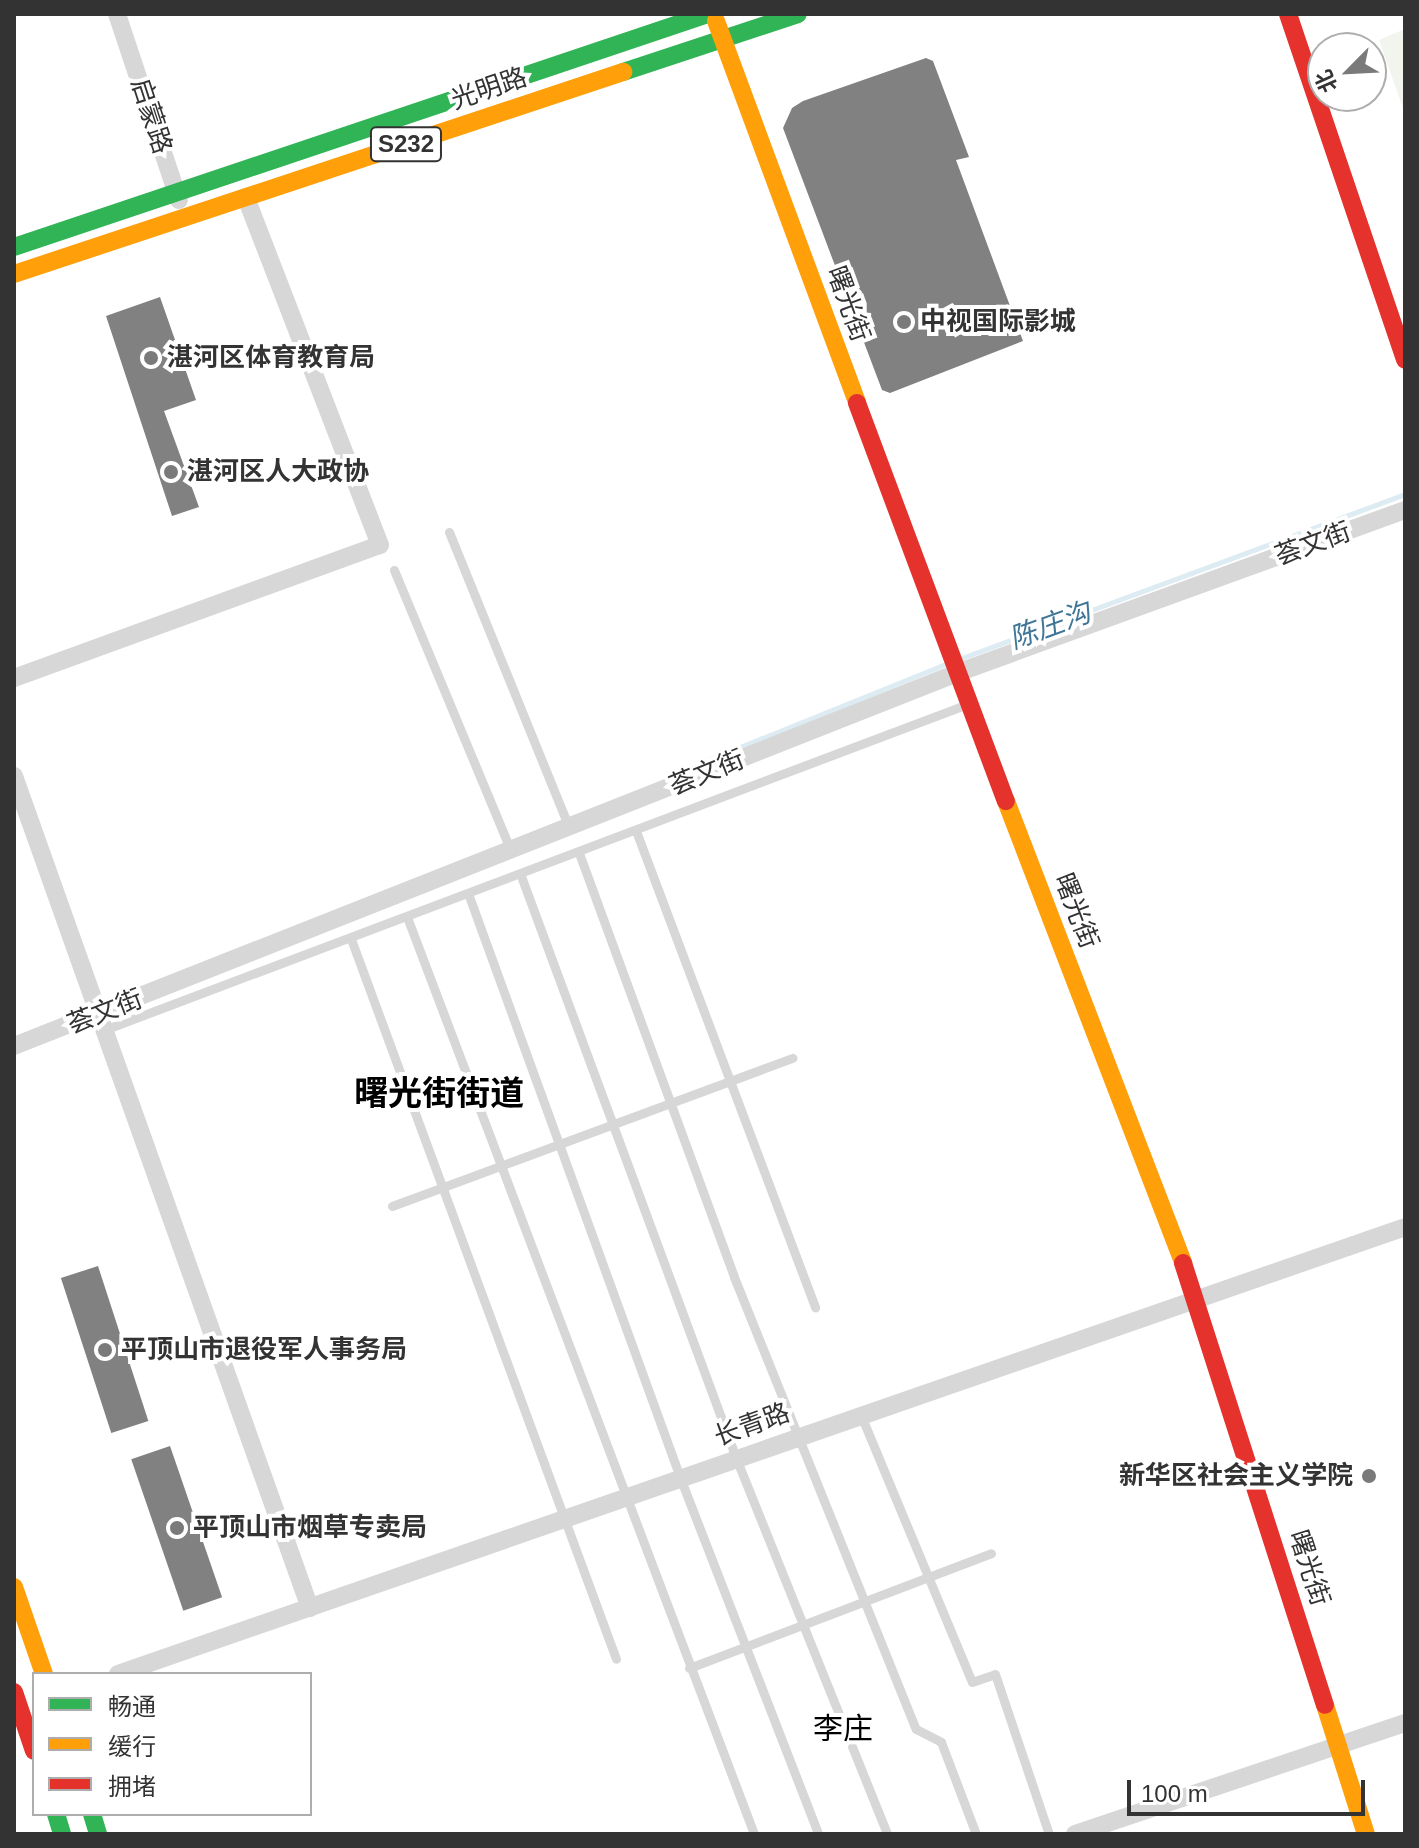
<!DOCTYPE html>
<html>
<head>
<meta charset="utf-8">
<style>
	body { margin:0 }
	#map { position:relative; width:1419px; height:1848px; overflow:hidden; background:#fff; font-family:Helvetica,"Noto Sans SC",sans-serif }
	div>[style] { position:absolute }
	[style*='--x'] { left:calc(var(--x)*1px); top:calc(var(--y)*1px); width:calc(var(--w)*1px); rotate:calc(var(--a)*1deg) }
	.green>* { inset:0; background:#f1f5ed }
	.stream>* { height:5px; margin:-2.5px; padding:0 2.5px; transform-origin:2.5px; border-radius:2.5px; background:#ddebf3 }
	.building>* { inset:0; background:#818181; transform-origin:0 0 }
	.lane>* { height:9px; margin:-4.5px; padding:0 4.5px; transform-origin:4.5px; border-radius:4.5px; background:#d7d7d7 }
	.street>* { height:18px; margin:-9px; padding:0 9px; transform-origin:9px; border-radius:9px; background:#d7d7d7 }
	.fast>* { height:18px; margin:-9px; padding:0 9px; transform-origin:9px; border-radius:9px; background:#30b455 }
	.slow>* { height:18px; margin:-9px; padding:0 9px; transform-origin:9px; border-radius:9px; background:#ff9f0a }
	.jam>* { height:18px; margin:-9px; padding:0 9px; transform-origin:9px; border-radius:9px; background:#e5322d }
	.dots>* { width:22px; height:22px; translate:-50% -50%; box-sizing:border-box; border:4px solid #fff; border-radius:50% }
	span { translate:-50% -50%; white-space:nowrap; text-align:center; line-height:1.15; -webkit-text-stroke:8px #fff; paint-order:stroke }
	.shield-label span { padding:2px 6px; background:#fff; border:2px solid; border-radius:6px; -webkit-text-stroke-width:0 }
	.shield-label { font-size:24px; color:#333; font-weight:700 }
	.street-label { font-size:26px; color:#333 }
	.poi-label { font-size:26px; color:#333; font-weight:700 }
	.left { translate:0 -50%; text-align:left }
	.right { translate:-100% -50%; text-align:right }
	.water-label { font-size:28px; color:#3f7597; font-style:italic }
	.quarter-label { font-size:30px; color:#000 }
	.district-label { font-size:34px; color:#000; font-weight:700 }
	.frame { position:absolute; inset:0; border:16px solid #333; pointer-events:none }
	.legend { position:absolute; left:32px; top:1672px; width:280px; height:144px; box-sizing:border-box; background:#fff; border:2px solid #adadad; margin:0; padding:10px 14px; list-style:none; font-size:24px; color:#333 }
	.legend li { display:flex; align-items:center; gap:16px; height:40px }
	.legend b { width:40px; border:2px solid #adadad }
	.north { position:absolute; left:1307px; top:32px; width:80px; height:80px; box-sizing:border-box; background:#fff; border:2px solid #adadad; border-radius:50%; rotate:246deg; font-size:22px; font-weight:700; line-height:32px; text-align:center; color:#333 }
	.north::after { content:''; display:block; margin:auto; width:28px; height:36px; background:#7a7a7a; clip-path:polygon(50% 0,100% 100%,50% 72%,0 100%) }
	.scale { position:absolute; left:1127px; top:1780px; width:238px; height:36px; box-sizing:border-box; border:4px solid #333; border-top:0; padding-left:10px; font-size:24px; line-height:28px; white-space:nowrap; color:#333; -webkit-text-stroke:6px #fff; paint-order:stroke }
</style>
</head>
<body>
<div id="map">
	<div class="green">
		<i style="clip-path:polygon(1405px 29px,1405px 114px,1379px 40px)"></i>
	</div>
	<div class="stream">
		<i style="--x:959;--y:659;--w:476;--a:-20.3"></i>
		<i style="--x:698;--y:764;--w:267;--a:-22"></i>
	</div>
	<div class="building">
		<i style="clip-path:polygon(926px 58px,933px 61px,969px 157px,956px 160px,1023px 341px,890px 393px,882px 390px,783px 128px,792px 108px,803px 101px)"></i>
		<i style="clip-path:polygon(160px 297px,196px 400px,164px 411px,199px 507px,172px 516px,106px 316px)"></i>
		<i style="left:98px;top:1266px;width:163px;height:39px;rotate:72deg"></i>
		<i style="left:170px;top:1446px;width:160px;height:41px;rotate:71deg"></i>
	</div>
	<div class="lane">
		<i style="--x:449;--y:532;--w:319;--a:67.9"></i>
		<i style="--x:394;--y:570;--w:304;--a:67.4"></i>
		<i style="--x:636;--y:831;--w:509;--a:69.39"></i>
		<i style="--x:579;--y:853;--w:451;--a:69.9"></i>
		<i style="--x:734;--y:1277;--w:487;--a:68.1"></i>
		<i style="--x:916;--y:1729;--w:28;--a:27"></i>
		<i style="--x:941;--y:1742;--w:98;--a:69.2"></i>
		<i style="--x:521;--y:876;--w:620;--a:69.72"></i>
		<i style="--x:736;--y:1458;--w:405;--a:68.1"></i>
		<i style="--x:469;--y:896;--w:621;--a:70.05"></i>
		<i style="--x:681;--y:1480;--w:380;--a:68.8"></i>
		<i style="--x:407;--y:917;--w:980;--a:69.27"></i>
		<i style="--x:351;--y:939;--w:767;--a:69.79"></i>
		<i style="--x:104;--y:1030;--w:920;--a:-20.68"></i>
		<i style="--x:392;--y:1206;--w:427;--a:-20.3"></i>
		<i style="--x:860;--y:1413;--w:291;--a:67.4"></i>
		<i style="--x:972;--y:1682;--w:24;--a:-19"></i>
		<i style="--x:995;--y:1674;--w:169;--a:71.4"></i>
		<i style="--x:689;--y:1668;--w:323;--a:-20.8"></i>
	</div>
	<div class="street">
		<i style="--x:117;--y:14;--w:196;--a:71.6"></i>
		<i style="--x:14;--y:678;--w:389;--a:-20"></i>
		<i style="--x:380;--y:545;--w:373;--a:-111.1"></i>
		<i style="--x:14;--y:776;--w:883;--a:70.42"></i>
		<i style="--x:14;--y:1046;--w:1014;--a:-21.58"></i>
		<i style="--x:957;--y:673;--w:477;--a:-20"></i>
		<i style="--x:118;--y:1674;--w:1362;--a:-19.15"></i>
		<i style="--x:1075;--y:1834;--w:348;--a:-18.6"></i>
	</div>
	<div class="fast">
		<i style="--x:623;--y:72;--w:184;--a:-18.3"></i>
		<i style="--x:14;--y:247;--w:732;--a:-18.56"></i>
		<i style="--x:56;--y:1814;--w:21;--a:73"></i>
		<i style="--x:92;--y:1814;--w:21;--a:73"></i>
	</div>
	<div class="slow">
		<i style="--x:716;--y:21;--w:407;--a:69.7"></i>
		<i style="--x:14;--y:274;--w:642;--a:-18.35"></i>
		<i style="--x:1006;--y:801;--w:495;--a:69"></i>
		<i style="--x:14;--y:1587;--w:92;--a:71"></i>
		<i style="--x:1325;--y:1705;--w:135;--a:72.4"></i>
	</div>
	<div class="jam">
		<i style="--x:1288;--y:14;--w:365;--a:71.3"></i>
		<i style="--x:857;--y:403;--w:425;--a:69.5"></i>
		<i style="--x:1183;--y:1263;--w:464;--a:72.2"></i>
		<i style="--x:14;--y:1692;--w:62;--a:71.3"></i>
	</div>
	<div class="dots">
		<i style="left:904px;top:322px;background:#7a7a7a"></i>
		<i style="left:151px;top:358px;background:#7a7a7a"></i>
		<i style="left:171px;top:472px;background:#7a7a7a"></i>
		<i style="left:105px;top:1350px;background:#7a7a7a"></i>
		<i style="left:1369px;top:1476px;background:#7a7a7a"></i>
		<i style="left:177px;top:1528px;background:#7a7a7a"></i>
	</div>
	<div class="shield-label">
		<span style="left:406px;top:144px">S232</span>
	</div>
	<div class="street-label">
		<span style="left:489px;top:89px;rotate:-19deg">光明路</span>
		<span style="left:151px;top:116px;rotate:72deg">启蒙路</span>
		<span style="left:848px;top:304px;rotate:70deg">曙光街</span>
		<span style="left:1313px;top:544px;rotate:-20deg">荟文街</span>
		<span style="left:707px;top:773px;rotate:-22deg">荟文街</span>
		<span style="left:1076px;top:911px;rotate:69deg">曙光街</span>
		<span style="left:105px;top:1012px;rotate:-21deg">荟文街</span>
		<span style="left:752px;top:1425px;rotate:-20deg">长青路</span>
		<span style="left:1309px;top:1568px;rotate:72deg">曙光街</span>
	</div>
	<div class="poi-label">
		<span class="left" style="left:920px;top:322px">中视国际影城</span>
		<span class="left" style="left:167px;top:358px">湛河区体育教育局</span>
		<span class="left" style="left:187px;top:472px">湛河区人大政协</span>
		<span class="left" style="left:121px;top:1350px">平顶山市退役军人事务局</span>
		<span class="right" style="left:1353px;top:1476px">新华区社会主义学院</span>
		<span class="left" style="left:193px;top:1528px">平顶山市烟草专卖局</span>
	</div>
	<div class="water-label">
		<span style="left:1050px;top:626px;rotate:-20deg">陈庄沟</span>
	</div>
	<div class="quarter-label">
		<span style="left:843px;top:1729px">李庄</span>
	</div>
	<div class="district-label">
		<span style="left:439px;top:1094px">曙光街街道</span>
	</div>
	<div class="frame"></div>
	<ul class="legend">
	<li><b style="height:10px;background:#30b455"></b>畅通</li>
	<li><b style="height:10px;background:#ff9f0a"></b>缓行</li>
	<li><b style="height:10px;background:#e5322d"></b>拥堵</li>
	</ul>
	<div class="north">北</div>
	<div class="scale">100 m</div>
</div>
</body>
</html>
